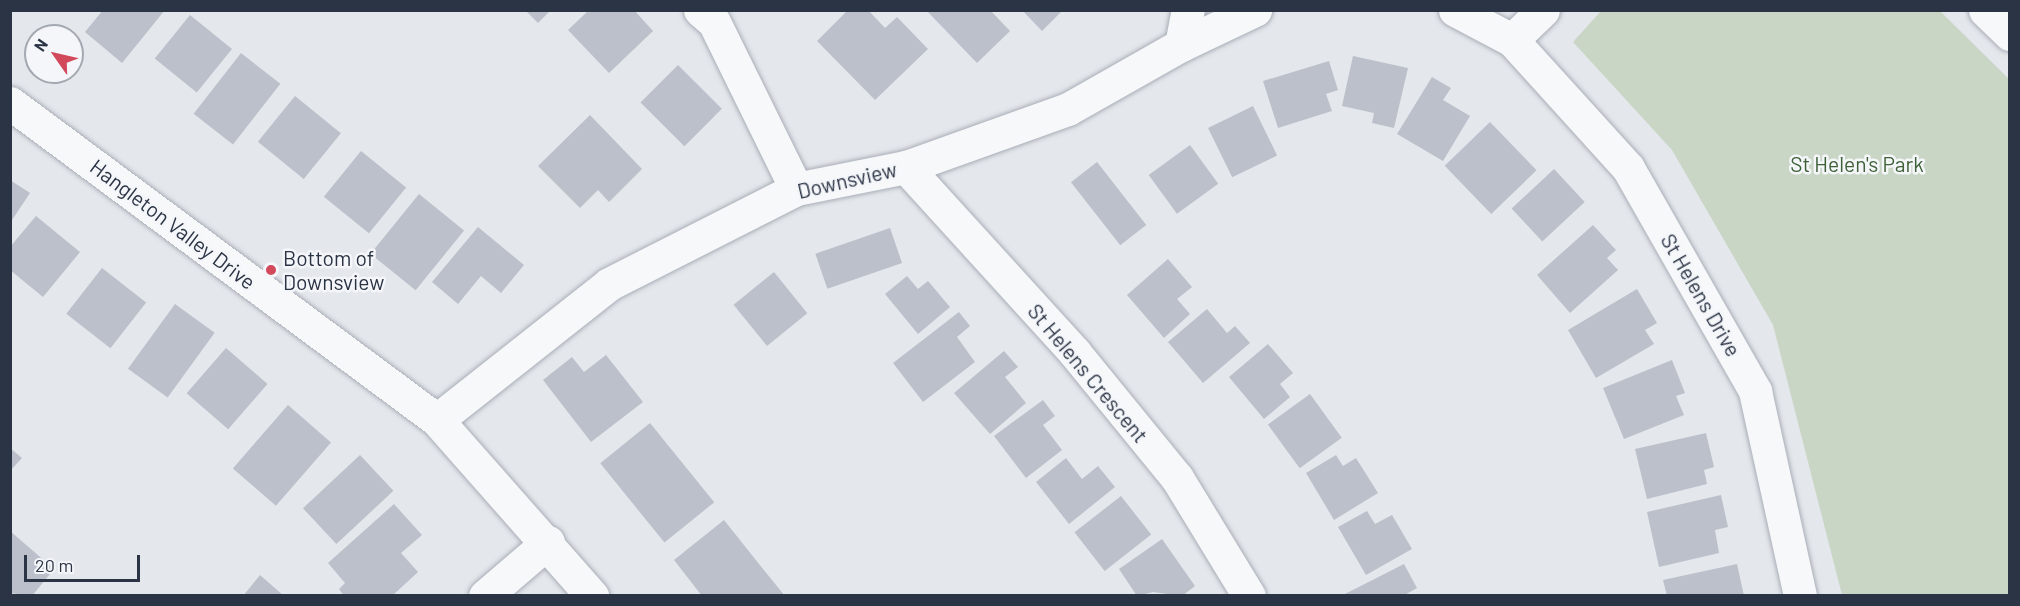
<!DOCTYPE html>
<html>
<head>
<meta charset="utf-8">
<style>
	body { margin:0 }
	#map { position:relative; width:2020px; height:606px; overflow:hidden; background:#e4e7ec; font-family:Barlow,sans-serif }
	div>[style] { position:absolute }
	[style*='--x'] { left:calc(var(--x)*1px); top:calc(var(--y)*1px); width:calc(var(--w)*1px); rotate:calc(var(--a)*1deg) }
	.green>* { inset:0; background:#c9d6c5 }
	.building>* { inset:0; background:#bbc0ca; transform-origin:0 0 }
	.roads { filter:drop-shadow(0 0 2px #a9aeb7) drop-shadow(0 0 2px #a9aeb7) }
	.minor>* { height:33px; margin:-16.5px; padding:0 16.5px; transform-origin:16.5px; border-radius:16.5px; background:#f7f8fa }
	.dots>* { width:16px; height:16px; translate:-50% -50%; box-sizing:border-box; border:3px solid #f4f6f9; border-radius:50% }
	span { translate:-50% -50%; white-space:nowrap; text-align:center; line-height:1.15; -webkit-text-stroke:5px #f4f6f9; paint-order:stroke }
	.park-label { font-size:21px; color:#3f6138 }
	.street-label { font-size:21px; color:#2b3445 }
	.poi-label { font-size:21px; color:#2b3445 }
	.left { translate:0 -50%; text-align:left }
	.frame { position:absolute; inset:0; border:12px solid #2b3445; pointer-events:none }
	.north { position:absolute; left:24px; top:24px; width:60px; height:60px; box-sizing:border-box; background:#f4f6f9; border:2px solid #a4a8b1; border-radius:50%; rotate:304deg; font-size:16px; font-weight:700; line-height:24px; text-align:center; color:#2b3445 }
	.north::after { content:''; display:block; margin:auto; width:21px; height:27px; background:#d1495b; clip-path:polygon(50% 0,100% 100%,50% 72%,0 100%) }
	.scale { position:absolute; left:24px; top:555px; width:116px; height:27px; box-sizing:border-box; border:3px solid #2b3445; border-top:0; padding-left:8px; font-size:18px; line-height:21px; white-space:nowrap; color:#2b3445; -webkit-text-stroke:4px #f4f6f9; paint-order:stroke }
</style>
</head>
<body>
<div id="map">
	<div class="green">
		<i style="clip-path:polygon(1601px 11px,1940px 11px,2009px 79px,2009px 595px,1842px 595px,1773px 325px,1672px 150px,1573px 42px)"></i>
	</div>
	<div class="building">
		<i style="clip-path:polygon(103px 10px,165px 10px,122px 63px,85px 32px)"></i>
		<i style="clip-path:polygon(525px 10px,551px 10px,538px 23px)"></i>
		<i style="clip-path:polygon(589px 10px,634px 10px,653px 31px,609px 73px,568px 30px)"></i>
		<i style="clip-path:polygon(848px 10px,868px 10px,885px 28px,897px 17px,928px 49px,875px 100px,817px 41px)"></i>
		<i style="clip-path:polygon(926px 10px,990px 10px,1010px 31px,977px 63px)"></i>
		<i style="clip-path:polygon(1022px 10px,1063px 10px,1042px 31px)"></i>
		<i style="left:190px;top:15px;width:54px;height:56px;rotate:39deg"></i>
		<i style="left:241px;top:53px;width:50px;height:77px;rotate:38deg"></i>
		<i style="clip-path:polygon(1353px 56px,1408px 68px,1394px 128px,1372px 123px,1374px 113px,1342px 106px)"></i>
		<i style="clip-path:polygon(1329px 61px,1338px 90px,1326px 94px,1332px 111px,1278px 128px,1263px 81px)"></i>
		<i style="left:678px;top:65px;width:62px;height:53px;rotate:45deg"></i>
		<i style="clip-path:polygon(1432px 77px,1451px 88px,1443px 100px,1470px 116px,1443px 161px,1397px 134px)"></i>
		<i style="left:295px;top:96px;width:59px;height:59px;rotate:39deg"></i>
		<i style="left:1253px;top:106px;width:55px;height:50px;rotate:64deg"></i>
		<i style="clip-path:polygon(590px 115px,642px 169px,609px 202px,598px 190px,580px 208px,538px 166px)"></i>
		<i style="left:1490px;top:122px;width:67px;height:63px;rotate:46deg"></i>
		<i style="left:1190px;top:145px;width:48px;height:51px;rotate:54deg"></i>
		<i style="left:361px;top:151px;width:58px;height:59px;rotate:39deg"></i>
		<i style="left:1097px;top:162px;width:80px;height:33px;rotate:52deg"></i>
		<i style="left:1554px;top:169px;width:45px;height:58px;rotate:47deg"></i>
		<i style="clip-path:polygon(10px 180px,30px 193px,10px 223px)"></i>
		<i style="left:419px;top:194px;width:58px;height:77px;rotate:39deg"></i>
		<i style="clip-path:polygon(36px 216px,80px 252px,43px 297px,10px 270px,10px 247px)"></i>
		<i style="clip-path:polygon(1593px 225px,1616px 250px,1607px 258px,1618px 270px,1570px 313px,1537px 275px)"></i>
		<i style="clip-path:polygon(478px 227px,524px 265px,501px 293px,481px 276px,458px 304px,432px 282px)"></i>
		<i style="left:890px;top:228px;width:37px;height:79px;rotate:71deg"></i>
		<i style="clip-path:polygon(1168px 259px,1192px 287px,1177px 299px,1190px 314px,1164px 338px,1127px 295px)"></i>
		<i style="left:102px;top:268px;width:56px;height:58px;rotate:38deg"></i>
		<i style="left:774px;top:272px;width:53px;height:52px;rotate:51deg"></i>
		<i style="clip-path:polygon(907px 276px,918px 289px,928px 281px,950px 307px,918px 334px,885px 294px)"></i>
		<i style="clip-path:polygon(1637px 289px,1657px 323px,1645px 330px,1654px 344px,1596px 378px,1568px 330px)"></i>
		<i style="left:175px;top:304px;width:49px;height:80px;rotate:36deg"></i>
		<i style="clip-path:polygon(1207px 309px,1227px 333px,1235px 326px,1250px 343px,1203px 383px,1168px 342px)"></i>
		<i style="clip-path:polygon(959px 312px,970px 326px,957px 337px,975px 362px,923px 402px,893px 363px)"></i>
		<i style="clip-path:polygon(1268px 344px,1293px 373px,1280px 384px,1290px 397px,1264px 419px,1229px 377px)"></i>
		<i style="left:226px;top:348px;width:55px;height:60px;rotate:41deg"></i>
		<i style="clip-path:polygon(1004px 351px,1018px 367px,1005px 377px,1026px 403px,990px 434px,954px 393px)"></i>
		<i style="clip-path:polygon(606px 355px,643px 402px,591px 442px,543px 380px,572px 357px,584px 372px)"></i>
		<i style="clip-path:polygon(1672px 360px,1685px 393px,1676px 396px,1684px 415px,1624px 439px,1603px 388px)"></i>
		<i style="left:1310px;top:394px;width:54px;height:52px;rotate:54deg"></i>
		<i style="clip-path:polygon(1043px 400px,1055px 416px,1043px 425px,1062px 450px,1026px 478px,994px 436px)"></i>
		<i style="left:288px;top:405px;width:57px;height:84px;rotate:41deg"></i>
		<i style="left:650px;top:423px;width:102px;height:64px;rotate:51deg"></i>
		<i style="clip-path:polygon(1706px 433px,1714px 467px,1704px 470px,1707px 484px,1647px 499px,1635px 449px)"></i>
		<i style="clip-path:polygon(10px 448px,22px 458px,10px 471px)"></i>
		<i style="left:360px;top:455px;width:49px;height:78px;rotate:47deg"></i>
		<i style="clip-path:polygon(1336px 455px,1343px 466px,1356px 458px,1378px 493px,1334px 520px,1306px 473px)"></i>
		<i style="clip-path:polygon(1066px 458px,1082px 479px,1098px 466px,1115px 487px,1069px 524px,1036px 482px)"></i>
		<i style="clip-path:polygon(1721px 495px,1728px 527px,1715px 530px,1719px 553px,1659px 567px,1647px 512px)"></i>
		<i style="left:1121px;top:496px;width:49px;height:59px;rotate:52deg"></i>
		<i style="clip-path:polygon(394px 504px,422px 535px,401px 553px,418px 572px,392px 596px,344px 596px,339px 589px,345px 583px,328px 563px)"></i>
		<i style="clip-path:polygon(1367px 511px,1375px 524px,1392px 515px,1412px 549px,1366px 575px,1338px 527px)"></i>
		<i style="clip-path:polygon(724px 520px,759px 564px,785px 596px,702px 596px,674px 560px)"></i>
		<i style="clip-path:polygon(10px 531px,54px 569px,32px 596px,10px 593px)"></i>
		<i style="clip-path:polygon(1162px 539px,1195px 586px,1182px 596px,1153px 592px,1137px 596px,1119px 569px)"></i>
		<i style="clip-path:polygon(1404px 564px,1417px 588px,1403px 596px,1341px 596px)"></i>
		<i style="clip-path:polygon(1737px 564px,1744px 596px,1667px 596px,1663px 580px)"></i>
		<i style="clip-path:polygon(260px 575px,284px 596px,243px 596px)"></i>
	</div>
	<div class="roads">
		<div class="minor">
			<i style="--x:700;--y:10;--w:18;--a:41"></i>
			<i style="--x:714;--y:22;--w:186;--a:63.8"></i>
			<i style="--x:1455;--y:10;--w:64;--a:27.8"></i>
			<i style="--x:1512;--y:40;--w:43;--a:-44.1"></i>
			<i style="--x:1985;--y:10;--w:35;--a:44"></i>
			<i style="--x:1512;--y:40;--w:173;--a:47.8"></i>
			<i style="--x:1628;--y:168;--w:257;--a:60.3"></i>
			<i style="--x:1755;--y:391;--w:210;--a:77.6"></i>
			<i style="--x:1181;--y:45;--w:36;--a:-79"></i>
			<i style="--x:10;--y:103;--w:532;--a:36.59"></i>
			<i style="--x:437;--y:420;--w:235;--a:48.6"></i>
			<i style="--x:906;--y:167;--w:251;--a:47.7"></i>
			<i style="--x:1075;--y:353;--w:161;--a:50.8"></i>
			<i style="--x:1177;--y:478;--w:138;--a:58.6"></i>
			<i style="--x:437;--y:420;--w:219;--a:-38.3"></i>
			<i style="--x:609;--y:284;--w:210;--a:-26.9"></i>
			<i style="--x:796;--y:189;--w:112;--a:-11.3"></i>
			<i style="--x:906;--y:167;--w:172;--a:-19.7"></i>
			<i style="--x:1068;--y:109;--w:130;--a:-29.5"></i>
			<i style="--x:1181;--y:45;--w:82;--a:-25.3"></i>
			<i style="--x:485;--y:596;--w:83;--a:-40.6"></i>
		</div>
	</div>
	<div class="dots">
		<i style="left:271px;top:270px;background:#d1495b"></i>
	</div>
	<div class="park-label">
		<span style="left:1857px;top:164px">St Helen's Park</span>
	</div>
	<div class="street-label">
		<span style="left:847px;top:180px;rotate:-13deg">Downsview</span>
		<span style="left:173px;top:224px;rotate:37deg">Hangleton Valley Drive</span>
		<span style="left:1701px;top:295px;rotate:60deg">St Helens Drive</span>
		<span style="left:1088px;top:373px;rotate:50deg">St Helens Crescent</span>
	</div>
	<div class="poi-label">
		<span class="left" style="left:283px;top:270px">Bottom of<br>Downsview</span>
	</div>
	<div class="frame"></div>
	<div class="north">N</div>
	<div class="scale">20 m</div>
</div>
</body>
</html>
